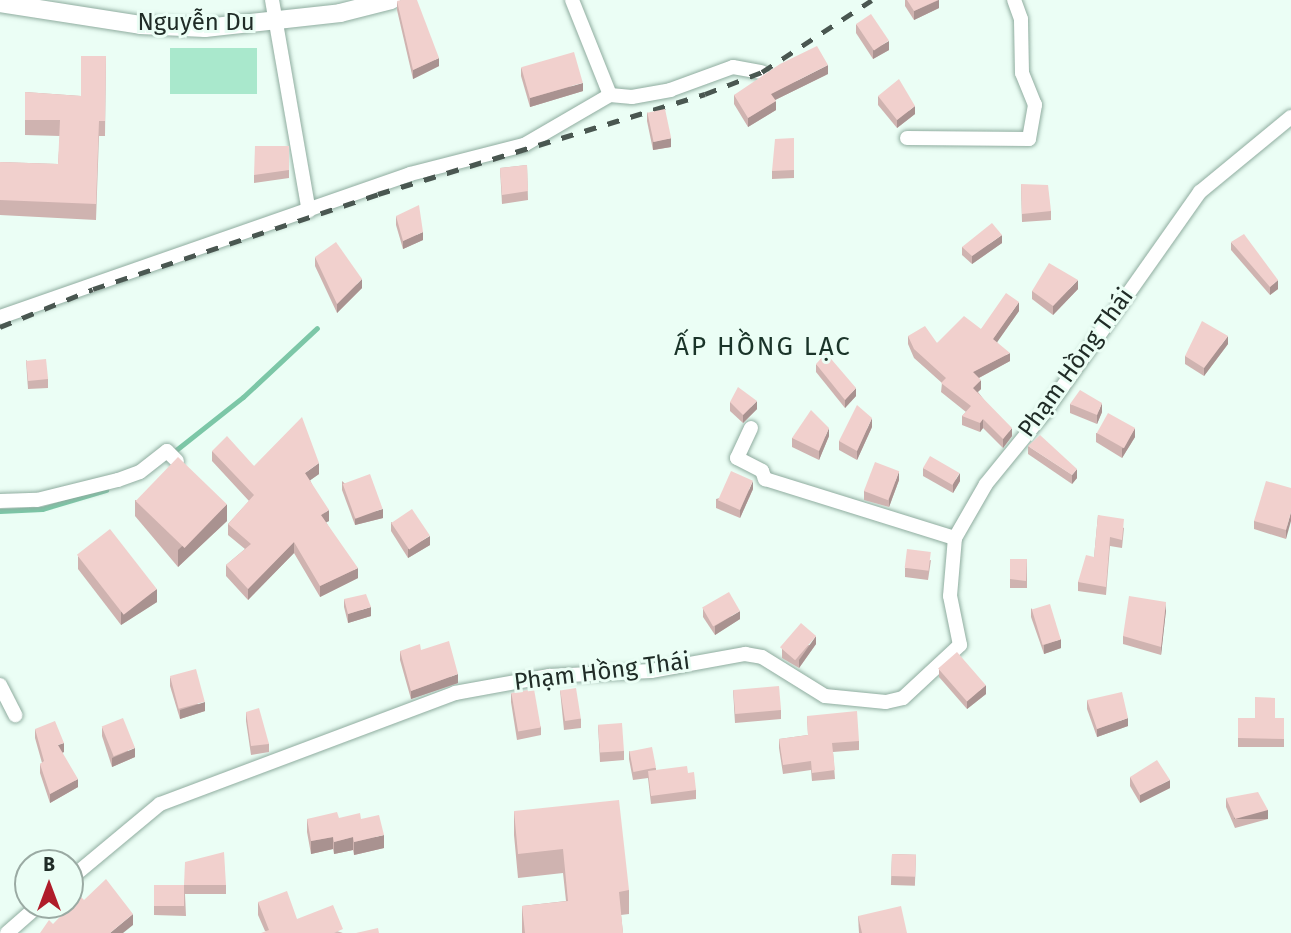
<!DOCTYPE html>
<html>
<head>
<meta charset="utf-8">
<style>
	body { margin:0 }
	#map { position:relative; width:1291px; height:933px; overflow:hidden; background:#ebfef5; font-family:"Fira Sans",sans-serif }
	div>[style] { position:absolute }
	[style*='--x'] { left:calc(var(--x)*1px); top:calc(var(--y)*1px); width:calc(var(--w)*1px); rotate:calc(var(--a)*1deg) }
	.green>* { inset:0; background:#a9e8cc; transform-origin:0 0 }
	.stream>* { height:5px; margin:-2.5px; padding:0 2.5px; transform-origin:2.5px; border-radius:2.5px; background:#7cc7a7 }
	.roads { filter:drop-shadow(0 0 2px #8fac9f) drop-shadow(0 0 2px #8fac9f) }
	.minor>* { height:14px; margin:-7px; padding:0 7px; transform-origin:7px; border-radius:7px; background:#fff }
	.tertiary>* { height:18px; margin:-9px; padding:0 9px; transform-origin:9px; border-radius:9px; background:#fff }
	.rail>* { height:5px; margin-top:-2.5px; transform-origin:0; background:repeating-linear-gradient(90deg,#4a5751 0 12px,transparent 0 24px) }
	.wall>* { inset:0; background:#cfb3b0; transform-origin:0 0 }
	.shaded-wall>* { inset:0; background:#a99290; transform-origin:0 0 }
	.building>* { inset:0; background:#f1d0cd; transform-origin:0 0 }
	span { translate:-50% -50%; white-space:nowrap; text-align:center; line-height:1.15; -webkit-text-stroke:6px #ebfef5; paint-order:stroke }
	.street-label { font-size:24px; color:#202c27 }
	.neighbourhood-label { font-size:26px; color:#1a3429; letter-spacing:2px }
	.north { position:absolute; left:14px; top:849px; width:70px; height:70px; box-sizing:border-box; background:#ebfef5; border:2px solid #9aaaa3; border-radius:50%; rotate:0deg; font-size:19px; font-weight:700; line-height:28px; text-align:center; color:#202c27 }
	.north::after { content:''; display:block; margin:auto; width:24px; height:32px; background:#af1c2a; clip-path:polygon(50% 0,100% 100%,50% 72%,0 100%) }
</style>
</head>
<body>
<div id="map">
	<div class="green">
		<i style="left:170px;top:48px;width:87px;height:46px"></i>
	</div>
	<div class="stream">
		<i style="--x:171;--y:454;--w:92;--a:-38.4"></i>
		<i style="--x:243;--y:397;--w:101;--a:-43"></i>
		<i style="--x:0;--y:511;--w:42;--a:-2.7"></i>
		<i style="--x:42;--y:509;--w:67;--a:-16.5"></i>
	</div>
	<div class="roads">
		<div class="minor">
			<i style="--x:272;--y:0;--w:214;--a:80.1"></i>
			<i style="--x:572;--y:0;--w:102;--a:68.2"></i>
			<i style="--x:907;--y:138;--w:122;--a:0.5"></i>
			<i style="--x:1029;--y:139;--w:35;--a:-80"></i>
			<i style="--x:1035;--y:105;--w:35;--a:-112"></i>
			<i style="--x:1022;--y:73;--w:54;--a:-91.1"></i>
			<i style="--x:1021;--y:19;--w:20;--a:-110"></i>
			<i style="--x:0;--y:317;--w:434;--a:-19.2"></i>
			<i style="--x:410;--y:174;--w:118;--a:-14.3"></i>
			<i style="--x:524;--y:145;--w:99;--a:-30.2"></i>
			<i style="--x:610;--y:95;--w:22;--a:5"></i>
			<i style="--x:632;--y:97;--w:39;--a:-10"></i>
			<i style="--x:670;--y:90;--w:67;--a:-20.1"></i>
			<i style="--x:733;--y:67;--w:29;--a:10"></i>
			<i style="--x:751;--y:428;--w:33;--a:115"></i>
			<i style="--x:737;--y:458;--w:28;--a:27"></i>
			<i style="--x:762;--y:471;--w:9;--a:69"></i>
			<i style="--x:765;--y:479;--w:199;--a:17.3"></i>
			<i style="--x:0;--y:501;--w:37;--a:-2"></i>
			<i style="--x:37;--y:500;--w:83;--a:-13.9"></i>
			<i style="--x:118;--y:480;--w:23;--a:-20"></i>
			<i style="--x:140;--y:472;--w:34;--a:-38"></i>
			<i style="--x:167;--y:451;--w:14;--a:45"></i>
			<i style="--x:0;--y:685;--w:34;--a:63"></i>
			<i style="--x:70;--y:879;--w:117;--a:-39.8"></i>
			<i style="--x:160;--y:804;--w:315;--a:-20.6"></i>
			<i style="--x:455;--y:693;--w:96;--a:-10.3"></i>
			<i style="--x:549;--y:676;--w:102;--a:-2.8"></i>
			<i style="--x:651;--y:671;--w:96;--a:-10.3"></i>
			<i style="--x:745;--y:654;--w:17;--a:10"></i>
			<i style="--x:762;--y:657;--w:74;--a:31.8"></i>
			<i style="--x:825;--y:696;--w:61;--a:5.6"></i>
			<i style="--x:886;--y:702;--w:17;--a:-13"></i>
			<i style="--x:903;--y:698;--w:78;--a:-42.9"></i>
			<i style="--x:960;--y:645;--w:50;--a:-101.5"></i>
			<i style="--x:950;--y:596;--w:58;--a:-85.1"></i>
			<i style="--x:955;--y:538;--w:62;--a:-60.1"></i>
			<i style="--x:986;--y:484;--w:92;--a:-50.8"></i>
			<i style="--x:1044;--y:413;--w:271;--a:-54.8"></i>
			<i style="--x:1200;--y:192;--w:118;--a:-39.5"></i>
			<i style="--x:7;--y:933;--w:43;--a:-41.2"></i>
		</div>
		<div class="tertiary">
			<i style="--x:0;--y:3;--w:142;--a:8.9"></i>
			<i style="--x:140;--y:25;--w:65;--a:2.6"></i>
			<i style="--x:205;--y:28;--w:136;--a:-6.3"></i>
			<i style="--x:340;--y:13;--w:53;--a:-14.3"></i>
		</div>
	</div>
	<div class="rail">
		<i style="--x:0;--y:327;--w:100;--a:-22.2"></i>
		<i style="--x:93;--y:289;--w:300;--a:-18.4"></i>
		<i style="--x:378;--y:194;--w:342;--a:-17"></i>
		<i style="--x:705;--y:94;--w:61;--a:-21.1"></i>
		<i style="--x:762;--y:72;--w:131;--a:-33.2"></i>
	</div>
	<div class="wall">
		<i style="clip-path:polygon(905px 0,939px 0,939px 8px,914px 20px,905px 6px)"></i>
		<i style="clip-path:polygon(397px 1px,439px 66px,413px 79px,397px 10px)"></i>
		<i style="clip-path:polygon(856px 24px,889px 50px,873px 59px,856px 33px)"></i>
		<i style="clip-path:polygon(106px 56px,105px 136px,99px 136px,96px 220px,0 215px,0 162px,58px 164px,60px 136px,25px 135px,25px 92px,81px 96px)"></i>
		<i style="clip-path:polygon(521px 68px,583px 91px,530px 107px,521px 76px)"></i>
		<i style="clip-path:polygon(828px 74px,775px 100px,776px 110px,748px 127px,734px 104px,734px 95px)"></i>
		<i style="clip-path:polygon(878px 96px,915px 114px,897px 128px,878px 105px)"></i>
		<i style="clip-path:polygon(647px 112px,671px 147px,653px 150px,647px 121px)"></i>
		<i style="clip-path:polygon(794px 138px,794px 178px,772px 179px,772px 171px)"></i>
		<i style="clip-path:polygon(289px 146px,289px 178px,254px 183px,254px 175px)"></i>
		<i style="clip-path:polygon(527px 165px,528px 200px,502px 204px,500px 168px)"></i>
		<i style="clip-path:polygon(1021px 184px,1051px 211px,1051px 220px,1022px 222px)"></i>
		<i style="clip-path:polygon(396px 216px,423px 240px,403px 249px,396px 225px)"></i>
		<i style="clip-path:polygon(1231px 242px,1278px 289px,1270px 295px,1231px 250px)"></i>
		<i style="clip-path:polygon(1002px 243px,972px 264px,962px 255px,962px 247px)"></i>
		<i style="clip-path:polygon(315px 257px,362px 288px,337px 313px,315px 266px)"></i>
		<i style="clip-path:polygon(1078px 289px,1053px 315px,1032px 299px,1032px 291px)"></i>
		<i style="clip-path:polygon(1019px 311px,997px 342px,1010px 361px,979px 378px,981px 389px,978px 392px,1012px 436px,1003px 448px,983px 428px,980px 432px,962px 425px,962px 416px,966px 412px,941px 392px,942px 383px,914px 358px,908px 344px,908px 336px,937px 343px,981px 329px)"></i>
		<i style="clip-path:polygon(1228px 344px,1204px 376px,1185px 364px,1185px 356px)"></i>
		<i style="clip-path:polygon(26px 360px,48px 379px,48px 388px,28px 389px)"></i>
		<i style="clip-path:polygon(816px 364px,856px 396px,845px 408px,816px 372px)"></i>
		<i style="clip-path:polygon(730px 402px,757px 409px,743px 423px,730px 411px)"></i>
		<i style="clip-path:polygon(1070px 404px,1102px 412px,1097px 424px,1070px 413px)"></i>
		<i style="clip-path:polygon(872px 427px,857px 460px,839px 450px,839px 441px)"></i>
		<i style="clip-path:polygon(1096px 433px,1135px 437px,1122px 458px,1096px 442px)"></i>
		<i style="clip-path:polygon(829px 436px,819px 460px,792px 447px,792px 438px)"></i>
		<i style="clip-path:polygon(1028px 446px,1077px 478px,1072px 484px,1028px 454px)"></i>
		<i style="clip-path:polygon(212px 451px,254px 466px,319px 474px,310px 480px,329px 521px,326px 522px,358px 578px,320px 597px,294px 553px,248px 600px,226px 576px,226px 565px,245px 549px,228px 535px,228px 524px,249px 501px,212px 461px)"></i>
		<i style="clip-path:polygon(923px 468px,960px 481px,953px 493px,923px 476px)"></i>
		<i style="clip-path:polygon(899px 480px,889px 507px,864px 500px,864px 491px)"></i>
		<i style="clip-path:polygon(342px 481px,383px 518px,355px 525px,342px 490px)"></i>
		<i style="clip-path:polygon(1291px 488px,1286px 539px,1254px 529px,1254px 521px)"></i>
		<i style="clip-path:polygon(753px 489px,740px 518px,716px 508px,716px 499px)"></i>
		<i style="clip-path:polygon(135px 500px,227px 521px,178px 567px,135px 516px)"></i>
		<i style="clip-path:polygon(1098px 515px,1124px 528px,1122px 548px,1110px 546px,1106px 595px,1078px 591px,1078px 582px,1094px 557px)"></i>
		<i style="clip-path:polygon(391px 522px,430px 545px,408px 558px,391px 531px)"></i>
		<i style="clip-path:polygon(78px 556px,157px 602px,121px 625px,78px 569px)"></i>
		<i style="left:1010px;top:559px;width:17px;height:29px"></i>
		<i style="clip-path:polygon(931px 560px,928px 580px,905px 577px,905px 568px)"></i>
		<i style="clip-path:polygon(344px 599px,371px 616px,348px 623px,344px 607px)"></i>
		<i style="clip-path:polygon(703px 608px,740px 619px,715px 635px,703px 617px)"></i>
		<i style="clip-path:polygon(1031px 608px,1061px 648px,1044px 654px,1031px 617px)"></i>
		<i style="clip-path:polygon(1166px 610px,1161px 655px,1123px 644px,1123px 636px)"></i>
		<i style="clip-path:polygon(816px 644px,799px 668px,782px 658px,782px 649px)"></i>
		<i style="clip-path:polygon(421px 650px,458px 683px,411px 699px,400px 660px,400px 651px)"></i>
		<i style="clip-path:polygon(939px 669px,986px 694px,967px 709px,939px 677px)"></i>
		<i style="clip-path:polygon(170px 677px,205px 711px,180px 719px,170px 686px)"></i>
		<i style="clip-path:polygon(560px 690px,581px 719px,581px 728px,564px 730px)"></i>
		<i style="clip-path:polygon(733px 690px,781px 710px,781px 719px,735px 723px)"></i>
		<i style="clip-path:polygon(511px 693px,541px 727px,541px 735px,517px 740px,511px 702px)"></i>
		<i style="clip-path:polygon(1087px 700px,1128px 726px,1097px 737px,1087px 709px)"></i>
		<i style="clip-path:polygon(246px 712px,269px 744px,269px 752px,251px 755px,246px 721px)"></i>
		<i style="clip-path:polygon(807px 716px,859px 741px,859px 750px,833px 752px,835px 779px,812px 781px,811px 770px,783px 774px,779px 748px,779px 739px,808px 735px)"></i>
		<i style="left:1238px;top:718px;width:46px;height:29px"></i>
		<i style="clip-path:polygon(598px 725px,624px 751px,624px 760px,600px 762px)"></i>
		<i style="clip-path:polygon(102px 727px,135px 757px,112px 767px,102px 736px)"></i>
		<i style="clip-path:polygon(35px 729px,64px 752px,62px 753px,78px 787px,50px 803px,40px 773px,40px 764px,42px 763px,35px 738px)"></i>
		<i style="clip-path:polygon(629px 751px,656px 768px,656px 770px,688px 773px,696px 790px,696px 799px,651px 804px,648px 778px,633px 780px,629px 759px)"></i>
		<i style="clip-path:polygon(1130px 777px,1170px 788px,1140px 803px,1130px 786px)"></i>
		<i style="clip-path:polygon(1226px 798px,1268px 819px,1235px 828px,1226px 807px)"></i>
		<i style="clip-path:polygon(514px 811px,629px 890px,629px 914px,621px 915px,623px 933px,522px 933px,522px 906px,566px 901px,563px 873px,518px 878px,514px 835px)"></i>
		<i style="clip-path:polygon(339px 818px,361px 819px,384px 848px,354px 855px,353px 850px,334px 854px,333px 849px,311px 854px,307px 832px,307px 819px)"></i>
		<i style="left:892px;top:854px;width:24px;height:31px;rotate:2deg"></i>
		<i style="clip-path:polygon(154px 885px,226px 885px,226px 894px,185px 894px,186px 916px,154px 915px)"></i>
		<i style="clip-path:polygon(258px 902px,297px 919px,343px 933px,265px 931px,258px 915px)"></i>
		<i style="clip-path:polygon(858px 916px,907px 933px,859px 933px)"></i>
	</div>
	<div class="shaded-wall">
		<i style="clip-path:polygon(939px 0,939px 8px,914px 20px,914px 11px)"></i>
		<i style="clip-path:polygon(889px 41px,889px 50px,873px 59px,873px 50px)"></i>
		<i style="clip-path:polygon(439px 58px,439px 66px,413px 79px,413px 70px)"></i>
		<i style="clip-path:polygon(828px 65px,828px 74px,771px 102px,771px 94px)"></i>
		<i style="clip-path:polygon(583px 83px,583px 91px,530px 107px,530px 98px)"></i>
		<i style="clip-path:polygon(776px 101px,776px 110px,748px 127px,748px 118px)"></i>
		<i style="clip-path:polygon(915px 106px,915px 114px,897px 128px,897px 120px)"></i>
		<i style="clip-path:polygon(671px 138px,671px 147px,653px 150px,653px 142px)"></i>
		<i style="clip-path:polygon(423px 232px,423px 240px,403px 249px,403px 241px)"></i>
		<i style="clip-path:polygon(1002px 235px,1002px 243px,972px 264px,972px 256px)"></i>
		<i style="clip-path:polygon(362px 279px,362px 288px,337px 313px,337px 304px)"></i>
		<i style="clip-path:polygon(1078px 280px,1078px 289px,1053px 315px,1053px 306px)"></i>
		<i style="clip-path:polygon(1278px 280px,1278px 289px,1270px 295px,1270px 287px)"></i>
		<i style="clip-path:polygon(1019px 302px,1019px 311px,993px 348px,993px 339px)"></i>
		<i style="clip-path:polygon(1228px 336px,1228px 344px,1204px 376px,1204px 368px)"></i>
		<i style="clip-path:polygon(1010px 353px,1010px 361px,973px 381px,973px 372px)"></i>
		<i style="clip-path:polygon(981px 380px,981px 389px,973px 396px,973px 388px)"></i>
		<i style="clip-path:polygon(856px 388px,856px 396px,845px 408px,845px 400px)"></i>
		<i style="clip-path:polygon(757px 401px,757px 409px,743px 423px,743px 415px)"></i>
		<i style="clip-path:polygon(1102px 403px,1102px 412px,1097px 424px,1097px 415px)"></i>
		<i style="clip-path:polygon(872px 418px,872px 427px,857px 460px,857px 451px)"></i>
		<i style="clip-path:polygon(983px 419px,983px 428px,980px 432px,980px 423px)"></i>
		<i style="clip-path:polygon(829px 428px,829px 436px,819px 460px,819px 451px)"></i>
		<i style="clip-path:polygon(1012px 428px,1012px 436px,1003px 448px,1003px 439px)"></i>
		<i style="clip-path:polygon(1135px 428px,1135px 437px,1122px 458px,1122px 449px)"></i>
		<i style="clip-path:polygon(319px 463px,319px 474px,305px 484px,305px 473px)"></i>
		<i style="clip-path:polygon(1077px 469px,1077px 478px,1072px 484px,1072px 475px)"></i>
		<i style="clip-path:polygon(899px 471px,899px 480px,889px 507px,889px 499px)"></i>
		<i style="clip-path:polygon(960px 473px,960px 481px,953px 493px,953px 484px)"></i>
		<i style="clip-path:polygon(753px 481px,753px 489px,740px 518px,740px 510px)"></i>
		<i style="clip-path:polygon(227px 504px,227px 521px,178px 567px,178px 550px)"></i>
		<i style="clip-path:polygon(383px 509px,383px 518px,355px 525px,355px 517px)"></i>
		<i style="clip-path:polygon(329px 510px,329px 521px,321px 525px,321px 515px)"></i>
		<i style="clip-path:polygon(1291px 512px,1291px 521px,1286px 539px,1286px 530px)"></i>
		<i style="clip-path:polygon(430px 536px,430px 545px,408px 558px,408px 549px)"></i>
		<i style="clip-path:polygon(294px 542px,294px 553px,248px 600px,248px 589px)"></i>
		<i style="clip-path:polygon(358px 568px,358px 578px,320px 597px,320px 586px)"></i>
		<i style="clip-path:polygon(157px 589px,157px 602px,121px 625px,121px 612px)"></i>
		<i style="clip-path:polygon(1166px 602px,1166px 610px,1161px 655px,1161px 647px)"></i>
		<i style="clip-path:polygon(371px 607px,371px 616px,348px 623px,348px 614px)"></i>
		<i style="clip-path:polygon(740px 611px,740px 619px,715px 635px,715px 626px)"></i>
		<i style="clip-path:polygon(816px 636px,816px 644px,799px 668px,799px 660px)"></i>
		<i style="clip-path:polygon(1061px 639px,1061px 648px,1044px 654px,1044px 645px)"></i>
		<i style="clip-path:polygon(458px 674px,458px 683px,411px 699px,411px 691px)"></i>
		<i style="clip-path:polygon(986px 685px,986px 694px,967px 709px,967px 701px)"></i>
		<i style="clip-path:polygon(205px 702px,205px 711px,180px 719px,180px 710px)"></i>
		<i style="clip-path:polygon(1128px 718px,1128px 726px,1097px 737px,1097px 729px)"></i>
		<i style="clip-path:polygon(64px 743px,64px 752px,58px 754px,58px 745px)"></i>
		<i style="clip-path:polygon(135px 748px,135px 757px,112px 767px,112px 758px)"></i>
		<i style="clip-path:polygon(78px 779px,78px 787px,50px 803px,50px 794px)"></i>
		<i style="clip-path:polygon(1170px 780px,1170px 788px,1140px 803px,1140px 795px)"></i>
		<i style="left:1268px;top:810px;width:9px;height:34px;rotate:90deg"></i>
		<i style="clip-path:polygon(384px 835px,384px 848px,354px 855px,354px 842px)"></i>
		<i style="clip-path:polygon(333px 837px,333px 849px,311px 854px,311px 841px)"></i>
		<i style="clip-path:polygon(353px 837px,353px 850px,334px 854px,334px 842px)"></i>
		<i style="clip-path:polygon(133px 914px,133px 925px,123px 933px,110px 933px)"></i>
	</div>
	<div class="building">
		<i style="clip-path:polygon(401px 0,417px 0,439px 58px,413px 70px,397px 1px)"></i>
		<i style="clip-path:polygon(907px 0,938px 0,914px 11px)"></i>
		<i style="left:871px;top:14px;width:32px;height:18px;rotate:56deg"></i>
		<i style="clip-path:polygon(817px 46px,828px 65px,771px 94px,776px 101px,748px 118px,734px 95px,780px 64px)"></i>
		<i style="left:574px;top:52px;width:32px;height:55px;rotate:74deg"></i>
		<i style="clip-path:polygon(81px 56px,106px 56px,105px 121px,99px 121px,96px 204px,0 200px,0 162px,58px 164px,60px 120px,25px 120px,25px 92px,81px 96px)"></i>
		<i style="clip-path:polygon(899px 79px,915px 106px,897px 120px,878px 96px)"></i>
		<i style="left:665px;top:109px;width:30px;height:18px;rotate:78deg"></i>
		<i style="clip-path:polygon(794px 138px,794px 170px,772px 171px,775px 139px)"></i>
		<i style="clip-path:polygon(255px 146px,289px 146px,289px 170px,254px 175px)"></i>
		<i style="clip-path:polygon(527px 165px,528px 191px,502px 195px,500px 168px)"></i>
		<i style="clip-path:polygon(1021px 184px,1048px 185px,1051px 211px,1022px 214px)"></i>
		<i style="clip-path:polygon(419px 205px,423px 232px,403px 241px,396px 216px)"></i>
		<i style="clip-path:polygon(992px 223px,1002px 235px,972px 256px,962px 247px)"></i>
		<i style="clip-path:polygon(1244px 234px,1278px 280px,1270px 287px,1231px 242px)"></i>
		<i style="clip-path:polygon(336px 242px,362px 279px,337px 304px,315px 257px)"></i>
		<i style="clip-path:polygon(1049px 263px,1078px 280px,1053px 306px,1032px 291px)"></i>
		<i style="clip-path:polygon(1006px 293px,1019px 302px,993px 339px,1010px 353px,973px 372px,981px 380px,973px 388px,1012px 428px,1003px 439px,983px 419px,980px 423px,962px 416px,971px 406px,941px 383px,946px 378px,914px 349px,908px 336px,925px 326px,937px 343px,964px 316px,981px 329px)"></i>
		<i style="clip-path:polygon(1202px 321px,1228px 336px,1204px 368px,1185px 356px)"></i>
		<i style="clip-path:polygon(826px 353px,856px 388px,845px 400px,816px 364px)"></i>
		<i style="left:46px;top:359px;width:20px;height:20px;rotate:84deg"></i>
		<i style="clip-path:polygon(738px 387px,757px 401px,743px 415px,730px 402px)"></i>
		<i style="clip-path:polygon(1080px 390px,1102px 403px,1097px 415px,1070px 404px)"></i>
		<i style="clip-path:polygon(857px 405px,872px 418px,857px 451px,839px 441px)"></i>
		<i style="clip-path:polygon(811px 410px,829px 428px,819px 451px,792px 438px)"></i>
		<i style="left:1108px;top:413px;width:31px;height:23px;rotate:29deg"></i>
		<i style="clip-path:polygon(302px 417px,319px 463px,305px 473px,329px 510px,321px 515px,358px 568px,320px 586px,294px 542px,248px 589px,226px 565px,251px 544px,228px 524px,254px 495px,212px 451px,227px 436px,254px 466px)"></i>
		<i style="clip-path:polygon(1040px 435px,1077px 469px,1072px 475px,1028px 446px)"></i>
		<i style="left:930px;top:456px;width:34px;height:14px;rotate:30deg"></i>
		<i style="left:178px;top:457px;width:68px;height:61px;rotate:44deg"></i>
		<i style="left:875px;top:462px;width:26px;height:31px;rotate:21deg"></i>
		<i style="left:731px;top:471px;width:24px;height:32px;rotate:24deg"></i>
		<i style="left:370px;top:474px;width:37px;height:29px;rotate:70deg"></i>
		<i style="clip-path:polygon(1266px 481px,1291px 488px,1291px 512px,1286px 530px,1254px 521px)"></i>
		<i style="left:412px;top:509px;width:32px;height:25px;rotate:56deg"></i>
		<i style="clip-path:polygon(1098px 515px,1124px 519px,1122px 540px,1110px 537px,1106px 587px,1078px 582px,1086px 555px,1094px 557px)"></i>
		<i style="left:110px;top:529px;width:76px;height:42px;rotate:52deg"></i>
		<i style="left:907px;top:549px;width:24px;height:19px;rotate:7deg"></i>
		<i style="clip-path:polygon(1010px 559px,1027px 559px,1026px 581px,1010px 579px)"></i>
		<i style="left:729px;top:592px;width:22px;height:31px;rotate:60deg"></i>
		<i style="clip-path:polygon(366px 594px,371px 607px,348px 614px,344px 599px)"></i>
		<i style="clip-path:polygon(1129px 596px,1166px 602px,1161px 647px,1123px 636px)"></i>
		<i style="left:1050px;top:604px;width:37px;height:19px;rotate:73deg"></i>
		<i style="left:801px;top:623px;width:20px;height:32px;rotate:41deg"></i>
		<i style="clip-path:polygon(449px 641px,458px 674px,411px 691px,400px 651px,420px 644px,421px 650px)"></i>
		<i style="left:957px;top:652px;width:44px;height:25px;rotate:49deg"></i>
		<i style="left:196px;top:669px;width:34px;height:27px;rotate:75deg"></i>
		<i style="left:779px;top:686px;width:24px;height:46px;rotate:85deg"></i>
		<i style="left:576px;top:688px;width:31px;height:16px;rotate:81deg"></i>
		<i style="left:534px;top:689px;width:39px;height:23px;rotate:80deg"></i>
		<i style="clip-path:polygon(1122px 692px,1128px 718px,1097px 729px,1087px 700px)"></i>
		<i style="clip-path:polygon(1255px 697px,1275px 698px,1275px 718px,1284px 718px,1284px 739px,1238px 738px,1238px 718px,1255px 718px)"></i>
		<i style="clip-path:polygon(259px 708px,269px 744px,251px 746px,246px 712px)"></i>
		<i style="clip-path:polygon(857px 711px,859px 741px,832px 743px,835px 770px,812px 773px,811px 761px,783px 765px,779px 739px,808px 735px,807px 716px)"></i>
		<i style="left:123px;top:718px;width:32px;height:23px;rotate:68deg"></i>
		<i style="clip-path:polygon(55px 721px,64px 743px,58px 745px,78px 779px,50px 794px,40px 764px,44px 761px,35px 729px)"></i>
		<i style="left:622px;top:723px;width:28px;height:24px;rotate:86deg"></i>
		<i style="left:652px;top:747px;width:21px;height:23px;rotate:79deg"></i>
		<i style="clip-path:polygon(1157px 760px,1170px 780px,1140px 795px,1130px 777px)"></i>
		<i style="clip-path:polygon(687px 766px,688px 773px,694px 772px,696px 790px,651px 796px,648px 771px)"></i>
		<i style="clip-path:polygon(1258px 792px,1268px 810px,1235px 819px,1226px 798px)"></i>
		<i style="clip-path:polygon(619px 800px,629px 890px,619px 892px,623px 933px,525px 933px,522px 906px,568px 901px,563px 849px,518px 854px,514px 811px)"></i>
		<i style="clip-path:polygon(337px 812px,339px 818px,360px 813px,361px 819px,379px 815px,384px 835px,354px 842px,353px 837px,334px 842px,333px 837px,311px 841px,307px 819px)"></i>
		<i style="clip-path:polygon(224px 852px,226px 885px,184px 885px,185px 862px)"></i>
		<i style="left:892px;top:854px;width:24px;height:22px;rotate:2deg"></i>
		<i style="clip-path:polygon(106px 879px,133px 914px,110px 933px,40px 933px,49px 920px,53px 924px,80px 896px,84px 900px)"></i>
		<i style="left:154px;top:885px;width:30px;height:21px"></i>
		<i style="clip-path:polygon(287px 891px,297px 919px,333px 905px,343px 929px,334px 933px,261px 933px,269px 930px,258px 902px)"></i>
		<i style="clip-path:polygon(901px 906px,907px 933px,862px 933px,858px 916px)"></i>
		<i style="clip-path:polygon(378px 928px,379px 933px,356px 933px)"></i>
	</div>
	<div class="street-label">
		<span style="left:196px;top:23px">Nguyễn Du</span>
		<span style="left:1076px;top:363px;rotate:-54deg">Phạm Hồng Thái</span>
		<span style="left:602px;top:672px;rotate:-7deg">Phạm Hồng Thái</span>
	</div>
	<div class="neighbourhood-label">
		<span style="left:763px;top:347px">ẤP HỒNG LẠC</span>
	</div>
	<div class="north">B</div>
</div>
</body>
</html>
